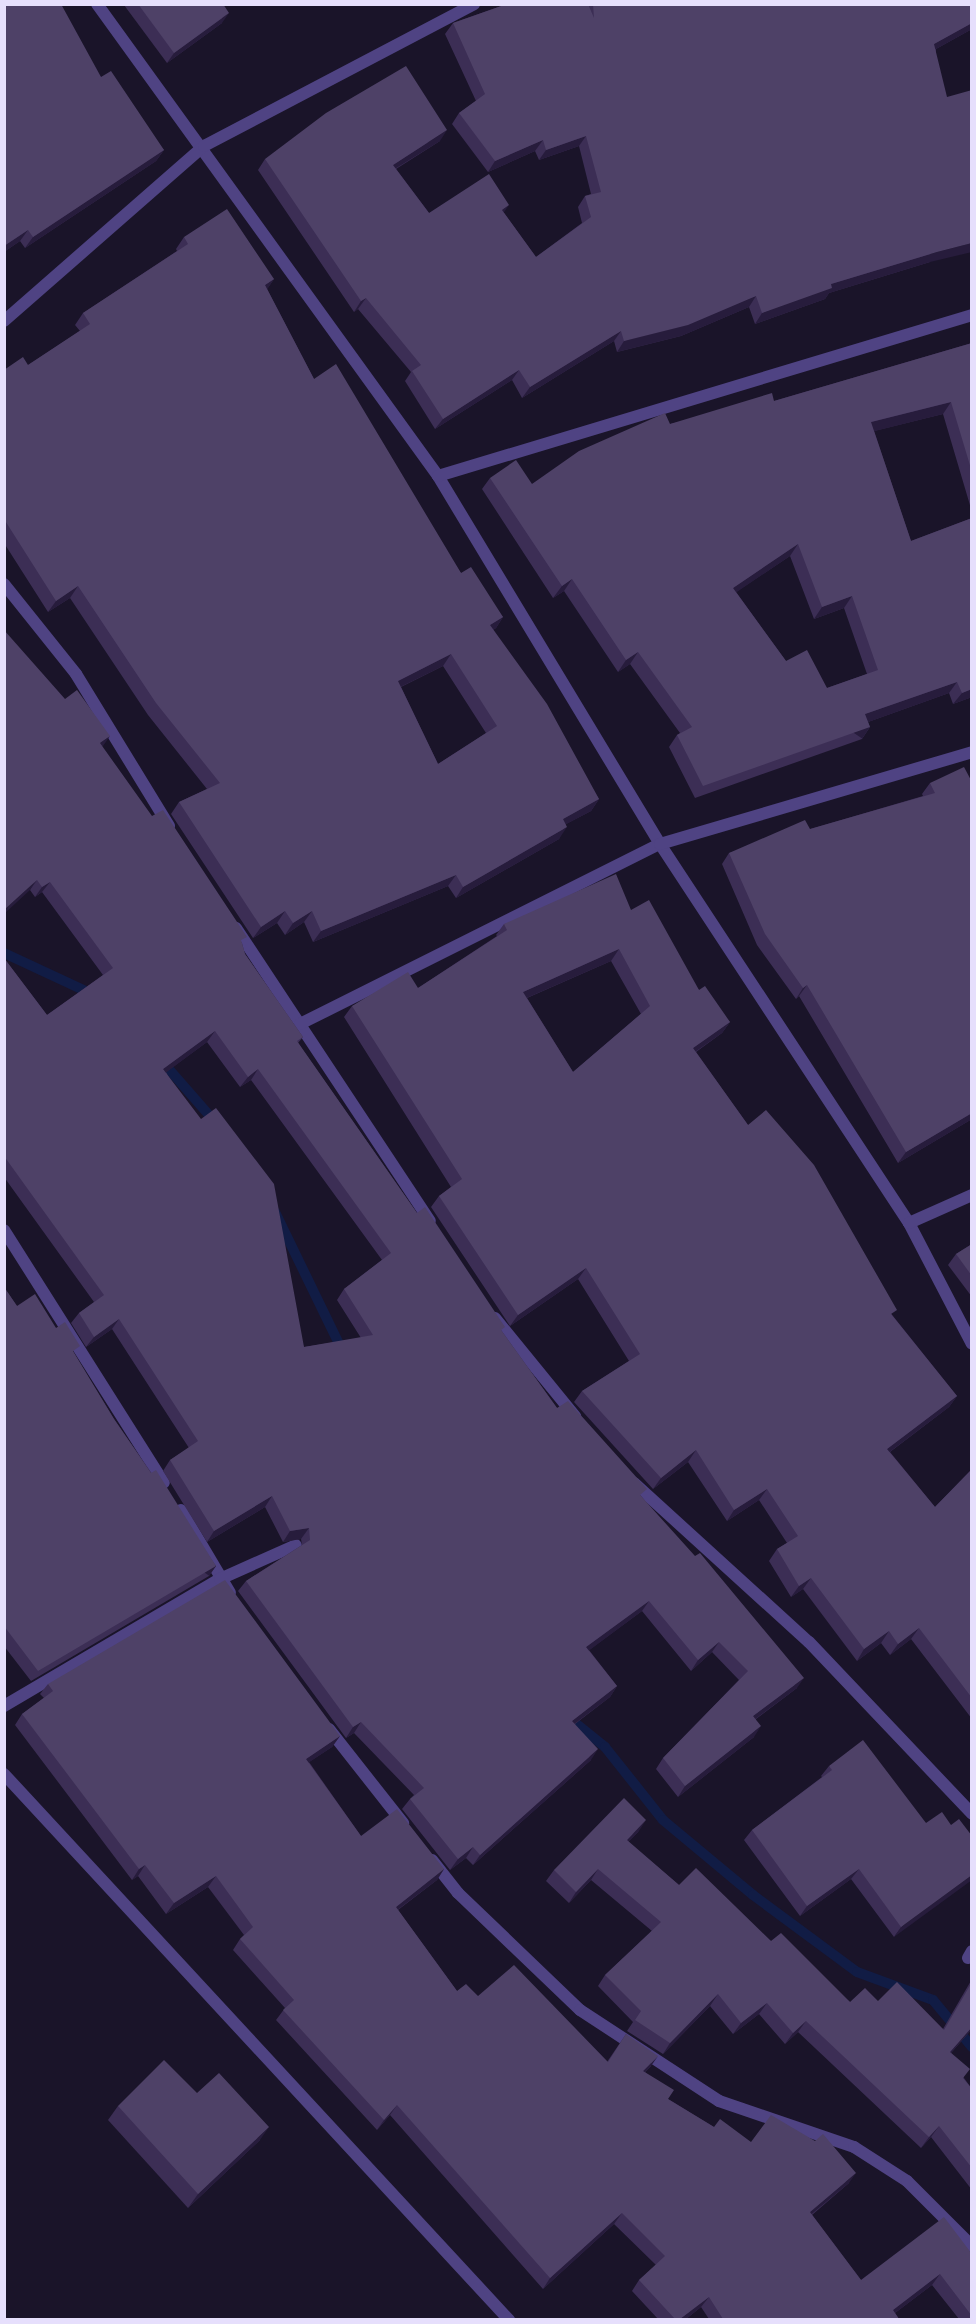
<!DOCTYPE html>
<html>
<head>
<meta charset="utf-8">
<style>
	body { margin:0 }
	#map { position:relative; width:976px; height:2324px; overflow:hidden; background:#1a1429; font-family:Arial,sans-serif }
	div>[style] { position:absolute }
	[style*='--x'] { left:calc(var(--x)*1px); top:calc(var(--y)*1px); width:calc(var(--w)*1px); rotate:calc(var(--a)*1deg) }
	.stream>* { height:10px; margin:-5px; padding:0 5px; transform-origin:5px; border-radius:5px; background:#111c45 }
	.street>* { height:12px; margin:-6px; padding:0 6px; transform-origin:6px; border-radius:6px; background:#4f4383 }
	.wall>* { inset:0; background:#3c2e55 }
	.shaded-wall>* { inset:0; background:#271c3c; transform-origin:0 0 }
	.building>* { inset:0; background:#4e4167 }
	span { translate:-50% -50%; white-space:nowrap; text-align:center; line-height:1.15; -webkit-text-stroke:5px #1a1429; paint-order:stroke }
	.frame { position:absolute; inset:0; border:6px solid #e6dffc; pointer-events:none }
</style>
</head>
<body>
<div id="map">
	<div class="stream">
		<i style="--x:4;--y:953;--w:99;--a:25"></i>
		<i style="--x:160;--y:1059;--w:86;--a:48.8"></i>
		<i style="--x:275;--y:1212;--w:158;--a:64.1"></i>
		<i style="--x:564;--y:1714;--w:53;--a:38.8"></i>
		<i style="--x:605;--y:1747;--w:93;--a:51.5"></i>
		<i style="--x:663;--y:1820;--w:117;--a:39.8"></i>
		<i style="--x:753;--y:1895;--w:129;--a:36.5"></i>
		<i style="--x:857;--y:1972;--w:81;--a:20.2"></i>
		<i style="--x:933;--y:2000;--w:61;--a:50.3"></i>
	</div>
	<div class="street">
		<i style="--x:97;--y:4;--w:582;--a:54.15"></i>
		<i style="--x:438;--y:476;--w:430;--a:58.9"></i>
		<i style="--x:660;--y:844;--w:453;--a:56.7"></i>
		<i style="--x:909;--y:1223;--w:136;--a:62.5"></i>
		<i style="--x:4;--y:321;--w:266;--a:-41.2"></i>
		<i style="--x:204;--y:146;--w:305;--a:-27.7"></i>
		<i style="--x:438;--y:476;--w:558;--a:-16.78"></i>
		<i style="--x:4;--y:584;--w:115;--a:51.3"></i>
		<i style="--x:76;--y:674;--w:178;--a:58.5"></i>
		<i style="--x:236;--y:928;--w:351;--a:56.5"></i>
		<i style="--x:300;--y:1024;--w:402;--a:-26.6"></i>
		<i style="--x:660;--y:844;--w:325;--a:-16.4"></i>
		<i style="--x:909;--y:1223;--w:69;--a:-24"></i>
		<i style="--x:4;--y:1230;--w:299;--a:57.7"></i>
		<i style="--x:495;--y:1318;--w:127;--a:50.8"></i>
		<i style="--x:634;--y:1483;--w:236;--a:42.3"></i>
		<i style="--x:809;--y:1642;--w:237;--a:46.5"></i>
		<i style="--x:181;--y:1510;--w:96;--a:59.4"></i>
		<i style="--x:4;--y:1706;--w:251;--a:-30.5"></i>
		<i style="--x:220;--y:1579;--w:83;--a:-24.1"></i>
		<i style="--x:329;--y:1729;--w:120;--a:51.8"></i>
		<i style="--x:4;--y:1774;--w:744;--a:47.23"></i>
		<i style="--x:432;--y:1860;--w:42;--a:51.8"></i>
		<i style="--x:458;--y:1893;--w:169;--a:43.8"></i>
		<i style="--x:580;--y:2010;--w:166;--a:33.2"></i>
		<i style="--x:719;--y:2101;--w:143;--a:18.8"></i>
		<i style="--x:854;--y:2147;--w:63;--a:32.7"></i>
		<i style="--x:907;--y:2181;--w:92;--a:45"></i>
		<i style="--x:968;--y:1958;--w:8;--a:-60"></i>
	</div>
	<div class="wall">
		<i style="clip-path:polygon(4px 4px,101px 77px,164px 150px,156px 161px,25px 248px,20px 241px,4px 252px)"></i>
		<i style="clip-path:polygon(223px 4px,222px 23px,167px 63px,124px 5px)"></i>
		<i style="clip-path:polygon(507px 4px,972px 4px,972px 29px,936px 49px,930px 262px,829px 293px,825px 299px,755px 324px,749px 307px,681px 336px,617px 352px,614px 341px,522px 398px,512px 380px,435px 429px,405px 381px,411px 372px,358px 309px,354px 312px,258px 170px,265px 159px,440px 141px,396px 169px,429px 213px,504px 213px,536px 257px,582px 223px,578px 207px,585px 196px,591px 194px,579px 146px,539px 160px,535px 151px,488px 172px,452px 124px,459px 113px,476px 101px,445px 34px,453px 23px)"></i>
		<i style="clip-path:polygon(evenodd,184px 237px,274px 279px,267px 289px,314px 379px,461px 573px,503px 617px,496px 628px,493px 630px,599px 799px,591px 811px,566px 824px,559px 839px,456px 898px,448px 886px,313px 942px,304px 922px,285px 935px,277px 923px,253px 938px,171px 814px,179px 802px,207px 789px,148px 715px,70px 598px,48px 612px,4px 543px,4px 370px,28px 365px,80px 331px,75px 325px,83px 313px,177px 251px,176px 249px,184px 237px,443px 666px,486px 733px,438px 764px,401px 687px,443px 666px)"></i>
		<i style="clip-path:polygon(evenodd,972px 343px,972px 512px,943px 414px,874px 431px,911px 541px,972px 518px,972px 697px,953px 704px,949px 693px,868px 722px,870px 727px,862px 739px,695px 798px,669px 747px,677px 735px,680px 733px,630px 664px,618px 672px,564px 591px,553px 598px,482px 489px,490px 478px,532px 484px,670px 424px,774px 401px,972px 343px,790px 556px,814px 619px,844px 608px,867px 674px,827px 688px,786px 661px,736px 592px,790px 556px)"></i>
		<i style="clip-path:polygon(evenodd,102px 747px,242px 943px,245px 954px,303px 1037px,298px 1043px,417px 1213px,557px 1408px,642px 1497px,797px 1688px,756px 1719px,754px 1737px,678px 1797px,656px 1769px,663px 1758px,739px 1680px,712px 1652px,691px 1671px,642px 1611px,589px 1650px,617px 1686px,610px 1697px,575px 1724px,591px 1760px,473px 1865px,466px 1858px,450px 1870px,402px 1809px,410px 1799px,414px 1795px,354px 1733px,346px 1738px,238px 1591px,246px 1581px,302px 1545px,301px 1539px,283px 1542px,265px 1507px,207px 1542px,163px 1471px,170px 1460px,189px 1448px,112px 1329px,86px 1347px,71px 1323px,79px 1313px,94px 1302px,4px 1177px,4px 958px,47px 1015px,103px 975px,42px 892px,35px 897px,30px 890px,102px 747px,207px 1042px,240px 1087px,251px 1080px,382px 1260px,344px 1289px,337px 1300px,361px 1338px,304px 1347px,166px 1072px,207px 1042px)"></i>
		<i style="clip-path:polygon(972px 782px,972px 1119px,898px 1163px,799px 996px,796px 999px,757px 945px,722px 864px,729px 853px,923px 796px,922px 794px,930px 783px)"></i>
		<i style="clip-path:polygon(evenodd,631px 910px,699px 990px,730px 1022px,722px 1033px,696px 1052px,748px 1125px,893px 1316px,957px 1396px,949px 1407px,890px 1452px,935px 1507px,972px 1469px,972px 1719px,911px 1639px,890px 1655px,881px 1643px,857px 1661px,803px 1589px,791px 1597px,769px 1561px,777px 1549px,787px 1543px,759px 1500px,727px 1521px,688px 1462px,653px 1489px,574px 1402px,582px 1391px,629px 1361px,578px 1279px,510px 1326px,431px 1207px,439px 1196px,451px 1187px,344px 1017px,352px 1006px,418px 988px,497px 936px,496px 935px,504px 924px,631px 910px,611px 961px,641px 1014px,573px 1072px,527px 998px,611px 961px)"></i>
		<i style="clip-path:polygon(972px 1244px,972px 1297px,948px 1265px,956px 1254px)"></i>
		<i style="clip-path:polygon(4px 1287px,17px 1306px,56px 1328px,74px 1354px,114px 1419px,216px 1566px,209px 1576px,31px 1681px,4px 1646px)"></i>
		<i style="clip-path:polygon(48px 1684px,340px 1736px,332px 1747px,309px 1762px,361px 1836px,444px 1869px,437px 1880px,398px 1910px,457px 1991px,478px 1996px,607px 2062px,626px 2034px,651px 2066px,645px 2072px,668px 2099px,714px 2127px,849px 2183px,812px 2215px,861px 2280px,972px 2254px,972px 2319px,959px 2319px,932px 2285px,895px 2313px,899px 2319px,709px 2319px,701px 2307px,686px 2319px,658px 2319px,632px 2291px,639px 2280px,656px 2265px,614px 2224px,543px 2289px,390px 2115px,377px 2130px,276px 2020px,285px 2008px,233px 1950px,240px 1939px,244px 1935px,208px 1887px,166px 1914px,138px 1876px,132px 1880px,15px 1725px,22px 1714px,44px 1698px,40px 1694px)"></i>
		<i style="clip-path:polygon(829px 1766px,926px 1823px,951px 1825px,972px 1836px,894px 1937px,851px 1879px,800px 1916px,744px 1840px,752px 1830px,822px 1777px,821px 1776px)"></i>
		<i style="clip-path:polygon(639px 1831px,628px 1842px,679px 1885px,771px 1941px,850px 2002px,878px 2001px,943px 2029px,972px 1979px,972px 2029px,951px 2053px,964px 2078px,972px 2089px,972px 2190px,931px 2137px,921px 2148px,798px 2032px,785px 2044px,759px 2014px,733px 2034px,710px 2006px,663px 2054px,627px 2031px,633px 2022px,598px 1986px,605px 1975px,652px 1931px,591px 1880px,569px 1903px,546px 1881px,554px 1870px)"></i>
		<i style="clip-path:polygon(197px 2093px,260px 2140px,188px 2208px,108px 2120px,118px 2106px)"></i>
	</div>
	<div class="shaded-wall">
		<i style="clip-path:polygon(229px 13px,222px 23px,167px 63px,174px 53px)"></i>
		<i style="clip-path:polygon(972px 23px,972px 29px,927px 54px,934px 44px)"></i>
		<i style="clip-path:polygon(447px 130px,440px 141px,385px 175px,393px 165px)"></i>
		<i style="clip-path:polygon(586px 136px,579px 146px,539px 160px,546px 150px)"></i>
		<i style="clip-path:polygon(543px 140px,535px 151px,488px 172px,495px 161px)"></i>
		<i style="clip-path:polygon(164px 150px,156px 161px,25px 248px,33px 237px)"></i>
		<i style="clip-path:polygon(509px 205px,502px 215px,502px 210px)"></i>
		<i style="clip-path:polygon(28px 230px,20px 241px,4px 252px,4px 246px)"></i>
		<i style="clip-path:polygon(972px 243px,972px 252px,930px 262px,829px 293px,825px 299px,755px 324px,762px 313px,831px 284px,937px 252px)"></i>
		<i style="clip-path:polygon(274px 279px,266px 291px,265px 285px)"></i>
		<i style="clip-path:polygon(756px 296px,749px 307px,681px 336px,617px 352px,624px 341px)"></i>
		<i style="clip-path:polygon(366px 298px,358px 309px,354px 312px,361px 301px)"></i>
		<i style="clip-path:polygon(621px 331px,614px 341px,522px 398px,530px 387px)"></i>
		<i style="clip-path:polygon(519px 370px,512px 380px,435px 429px,443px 419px)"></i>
		<i style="clip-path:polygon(951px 402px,943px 414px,863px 434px,871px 422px)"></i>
		<i style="clip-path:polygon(798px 544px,790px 556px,725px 600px,733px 588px)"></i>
		<i style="clip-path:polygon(572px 579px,564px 591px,553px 598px,562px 586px)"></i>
		<i style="clip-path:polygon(78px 586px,70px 598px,48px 612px,56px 601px)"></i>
		<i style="clip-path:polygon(852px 596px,844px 608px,814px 619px,822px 607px)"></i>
		<i style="clip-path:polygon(503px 617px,496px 628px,482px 637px,490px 625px)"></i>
		<i style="clip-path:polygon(638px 652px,630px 664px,618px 672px,626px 660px)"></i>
		<i style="clip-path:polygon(451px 654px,443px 666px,390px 692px,398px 681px)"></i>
		<i style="clip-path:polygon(957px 682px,949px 693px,857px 726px,865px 714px)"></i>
		<i style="clip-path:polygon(972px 689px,972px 697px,953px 704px,962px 693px)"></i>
		<i style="left:870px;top:727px;width:14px;height:177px;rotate:124deg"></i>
		<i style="clip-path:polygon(110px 736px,103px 746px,92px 754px,100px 743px)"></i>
		<i style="clip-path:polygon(599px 799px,591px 811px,555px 830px,563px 819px)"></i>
		<i style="clip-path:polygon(567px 827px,559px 839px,456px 898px,463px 887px)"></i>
		<i style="clip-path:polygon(456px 875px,448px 886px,313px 942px,321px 931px)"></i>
		<i style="clip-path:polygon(37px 880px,30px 890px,4px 914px,4px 910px)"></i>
		<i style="clip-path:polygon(50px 882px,42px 892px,35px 897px,42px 887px)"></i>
		<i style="clip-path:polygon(285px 911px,277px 923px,253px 938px,261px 927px)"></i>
		<i style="clip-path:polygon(312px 911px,304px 922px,285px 935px,293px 923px)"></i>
		<i style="clip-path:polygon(619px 949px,611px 961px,515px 1003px,523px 992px)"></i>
		<i style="clip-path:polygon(807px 985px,799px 996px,796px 999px,803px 988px)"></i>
		<i style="clip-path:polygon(730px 1022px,722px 1033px,685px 1059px,693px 1048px)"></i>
		<i style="clip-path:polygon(215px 1031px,207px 1042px,156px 1080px,163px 1069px)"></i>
		<i style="clip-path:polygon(258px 1069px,251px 1080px,240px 1087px,248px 1077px)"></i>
		<i style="clip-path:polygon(972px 1113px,972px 1119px,898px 1163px,906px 1152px)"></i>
		<i style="clip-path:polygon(586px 1268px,578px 1279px,510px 1326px,518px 1315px)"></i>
		<i style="clip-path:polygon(119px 1319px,112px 1329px,86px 1347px,94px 1337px)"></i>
		<i style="clip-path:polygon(957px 1396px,949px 1407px,879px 1460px,887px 1449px)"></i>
		<i style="clip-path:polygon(696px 1450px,688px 1462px,653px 1489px,661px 1478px)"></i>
		<i style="clip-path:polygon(767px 1489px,759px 1500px,727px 1521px,734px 1510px)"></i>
		<i style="clip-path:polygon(272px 1496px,265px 1507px,207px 1542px,214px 1531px)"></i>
		<i style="clip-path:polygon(309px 1528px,301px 1539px,283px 1542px,290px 1531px)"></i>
		<i style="left:216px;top:1566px;width:12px;height:207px;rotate:125deg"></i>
		<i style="clip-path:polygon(811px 1578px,803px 1589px,791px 1597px,799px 1586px)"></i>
		<i style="clip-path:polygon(649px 1601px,642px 1611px,579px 1658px,586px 1647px)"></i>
		<i style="clip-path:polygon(919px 1628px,911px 1639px,890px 1655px,898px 1644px)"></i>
		<i style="clip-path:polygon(889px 1631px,881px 1643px,857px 1661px,864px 1649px)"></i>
		<i style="clip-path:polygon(719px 1642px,712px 1652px,691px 1671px,698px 1660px)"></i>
		<i style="clip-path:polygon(804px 1678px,797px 1688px,746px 1726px,753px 1716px)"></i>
		<i style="clip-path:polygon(617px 1686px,610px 1697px,565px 1731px,572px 1721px)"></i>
		<i style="clip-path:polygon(361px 1722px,354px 1733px,346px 1738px,353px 1727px)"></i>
		<i style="clip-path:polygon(761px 1726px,754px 1737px,678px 1797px,685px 1786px)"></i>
		<i style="clip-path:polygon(340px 1736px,332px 1747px,299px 1769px,306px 1759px)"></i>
		<i style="clip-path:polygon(598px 1749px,591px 1760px,473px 1865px,480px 1855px)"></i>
		<i style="clip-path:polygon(646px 1820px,639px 1831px,619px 1852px,627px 1840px)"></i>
		<i style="clip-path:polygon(473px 1847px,466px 1858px,450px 1870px,458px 1859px)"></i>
		<i style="clip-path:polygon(145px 1865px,138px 1876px,132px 1880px,139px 1869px)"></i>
		<i style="clip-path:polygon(444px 1869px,437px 1880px,388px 1917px,396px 1907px)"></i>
		<i style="clip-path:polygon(598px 1869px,591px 1880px,569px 1903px,576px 1892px)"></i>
		<i style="clip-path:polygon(859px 1869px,851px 1879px,800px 1916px,807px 1906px)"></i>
		<i style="clip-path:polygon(972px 1875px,972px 1880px,894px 1937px,901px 1927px)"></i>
		<i style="clip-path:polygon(216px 1876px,208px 1887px,166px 1914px,174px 1903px)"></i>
		<i style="clip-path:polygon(718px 1994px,710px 2006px,663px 2054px,670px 2043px)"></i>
		<i style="clip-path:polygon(767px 2003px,759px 2014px,733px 2034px,741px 2023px)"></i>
		<i style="clip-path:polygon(806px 2021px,798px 2032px,785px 2044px,793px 2033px)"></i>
		<i style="clip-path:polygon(972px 2027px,972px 2029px,942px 2063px,950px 2052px)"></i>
		<i style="clip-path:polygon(658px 2056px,651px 2066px,636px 2081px,643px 2071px)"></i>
		<i style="clip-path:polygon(397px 2105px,390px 2115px,377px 2130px,384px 2120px)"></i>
		<i style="clip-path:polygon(939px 2126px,931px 2137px,921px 2148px,929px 2137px)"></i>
		<i style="clip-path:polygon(269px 2127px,260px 2140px,188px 2208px,198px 2194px)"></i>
		<i style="clip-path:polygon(856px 2173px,849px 2183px,802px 2222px,810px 2212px)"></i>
		<i style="clip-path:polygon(622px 2213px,614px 2224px,543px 2289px,550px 2278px)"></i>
		<i style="clip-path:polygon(940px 2274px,932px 2285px,887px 2319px,893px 2310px)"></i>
		<i style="clip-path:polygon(709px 2297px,701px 2307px,686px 2319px,680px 2319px)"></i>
	</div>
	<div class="building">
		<i style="clip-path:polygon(4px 4px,61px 4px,101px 77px,111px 71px,164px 150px,33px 237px,28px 230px,4px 246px)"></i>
		<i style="clip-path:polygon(138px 4px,223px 4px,229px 13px,174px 53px)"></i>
		<i style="clip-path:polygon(507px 4px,588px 4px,594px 18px,593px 4px,972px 4px,972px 23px,934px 44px,947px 97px,972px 90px,972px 243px,937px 252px,831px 284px,832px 288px,762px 313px,756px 296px,688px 325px,624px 341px,621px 331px,530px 387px,519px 370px,443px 419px,412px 371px,421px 365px,366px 298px,361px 301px,265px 159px,326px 113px,406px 66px,447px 130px,393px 165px,429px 213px,489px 174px,509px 205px,502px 210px,536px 257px,591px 217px,585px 196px,601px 192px,586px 136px,546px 150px,543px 140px,495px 161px,459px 113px,485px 94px,453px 23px)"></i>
		<i style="clip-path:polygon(evenodd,227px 209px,274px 279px,265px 285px,314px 379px,336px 364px,461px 573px,471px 567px,503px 617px,490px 625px,547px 704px,599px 799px,563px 819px,567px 827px,463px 887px,456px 875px,321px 931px,312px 911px,293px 923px,285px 911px,261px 927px,179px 802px,220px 783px,156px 703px,78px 586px,56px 601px,4px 519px,4px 370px,23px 357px,28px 365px,90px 324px,83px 313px,188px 244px,184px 237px,227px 209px,451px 654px,497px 726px,438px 764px,398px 681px,451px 654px)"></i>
		<i style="clip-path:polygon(evenodd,972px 343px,972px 472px,951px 402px,871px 422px,911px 541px,972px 518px,972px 689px,962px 693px,957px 682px,865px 714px,870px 727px,703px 786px,677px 735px,692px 727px,638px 652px,626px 660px,572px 579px,562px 586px,490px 478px,516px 460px,532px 484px,579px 451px,665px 413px,670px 424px,772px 393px,774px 401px,972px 343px,798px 544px,822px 607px,852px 596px,878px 670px,827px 688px,807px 650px,786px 661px,733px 588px,798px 544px)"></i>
		<i style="clip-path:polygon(evenodd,4px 630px,65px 699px,77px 690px,110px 736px,100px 743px,152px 816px,163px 810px,247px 937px,241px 940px,245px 954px,303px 1037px,297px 1041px,417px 1213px,425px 1207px,505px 1327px,501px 1330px,557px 1408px,568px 1401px,647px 1489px,640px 1495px,695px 1556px,700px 1553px,804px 1678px,753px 1716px,761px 1726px,685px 1786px,663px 1758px,748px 1671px,719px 1642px,698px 1660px,649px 1601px,586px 1647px,617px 1686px,572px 1721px,598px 1749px,480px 1855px,473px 1847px,458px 1859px,410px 1799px,424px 1788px,361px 1722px,353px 1727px,246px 1581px,310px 1540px,309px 1528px,290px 1531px,272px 1496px,214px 1531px,170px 1460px,198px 1441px,119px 1319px,94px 1337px,79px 1313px,104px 1295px,4px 1156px,4px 958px,47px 1015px,113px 968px,50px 882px,42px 887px,37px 880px,4px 910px,4px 630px,215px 1031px,248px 1077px,258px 1069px,391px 1253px,344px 1289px,373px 1335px,304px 1347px,274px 1184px,216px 1108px,201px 1119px,163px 1069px,215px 1031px)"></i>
		<i style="clip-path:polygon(964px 767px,972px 782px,972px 1113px,906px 1152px,807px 985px,803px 988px,765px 934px,729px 853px,805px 820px,810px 829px,935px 793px,930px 783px)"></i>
		<i style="clip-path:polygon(evenodd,616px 874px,631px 910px,649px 900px,699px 990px,705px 986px,730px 1022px,693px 1048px,748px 1125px,766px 1110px,814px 1165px,897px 1310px,891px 1314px,957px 1396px,887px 1449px,935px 1507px,972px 1469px,972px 1698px,919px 1628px,898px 1644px,889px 1631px,864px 1649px,811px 1578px,799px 1586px,777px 1549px,798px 1536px,767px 1489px,734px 1510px,696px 1450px,661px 1478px,582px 1391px,640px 1354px,586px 1268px,518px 1315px,439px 1196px,462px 1179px,352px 1006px,408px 972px,418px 988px,507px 930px,504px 924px,616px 874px,619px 949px,650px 1006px,573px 1072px,523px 992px,619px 949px)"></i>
		<i style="clip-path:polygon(972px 1244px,972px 1276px,956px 1254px)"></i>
		<i style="clip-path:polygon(4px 1287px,17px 1306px,35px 1294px,56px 1328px,65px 1322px,80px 1346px,73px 1351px,114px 1419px,151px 1473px,156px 1470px,216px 1566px,38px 1671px,4px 1626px)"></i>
		<i style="clip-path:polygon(225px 1580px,340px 1736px,306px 1759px,361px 1836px,397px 1809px,444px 1869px,396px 1907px,457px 1991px,466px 1984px,478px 1996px,514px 1965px,608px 2062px,626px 2034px,658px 2056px,643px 2071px,674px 2090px,668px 2099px,714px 2127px,720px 2119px,751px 2142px,771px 2115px,815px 2141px,823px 2134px,856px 2173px,810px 2212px,861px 2280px,944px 2217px,972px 2254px,972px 2316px,940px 2274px,893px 2310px,899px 2319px,723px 2319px,709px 2297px,680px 2319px,675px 2319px,639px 2280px,665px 2256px,622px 2213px,550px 2278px,397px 2105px,384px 2120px,283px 2010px,294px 2000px,240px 1939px,253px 1927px,216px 1876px,174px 1903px,145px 1865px,139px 1869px,22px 1714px,53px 1691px,48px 1684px)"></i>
		<i style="clip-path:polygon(863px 1740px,926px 1823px,942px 1812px,951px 1825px,959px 1819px,972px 1836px,972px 1875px,901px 1927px,859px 1869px,807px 1906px,752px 1830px,832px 1770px,829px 1766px)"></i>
		<i style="clip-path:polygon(624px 1798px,646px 1820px,627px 1840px,679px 1885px,696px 1868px,771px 1941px,781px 1933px,850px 2002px,865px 1988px,878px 2001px,897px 1982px,944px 2030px,972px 1982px,972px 2027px,950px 2052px,970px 2069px,963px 2078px,972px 2089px,972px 2168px,939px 2126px,929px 2137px,806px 2021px,793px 2033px,767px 2003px,741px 2023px,718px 1994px,670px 2043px,635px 2020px,641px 2011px,605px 1975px,661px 1922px,598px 1869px,576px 1892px,554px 1870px)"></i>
		<i style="clip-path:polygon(164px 2060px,197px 2093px,219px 2073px,269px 2127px,198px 2194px,118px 2106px)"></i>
	</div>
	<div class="frame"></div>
</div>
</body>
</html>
